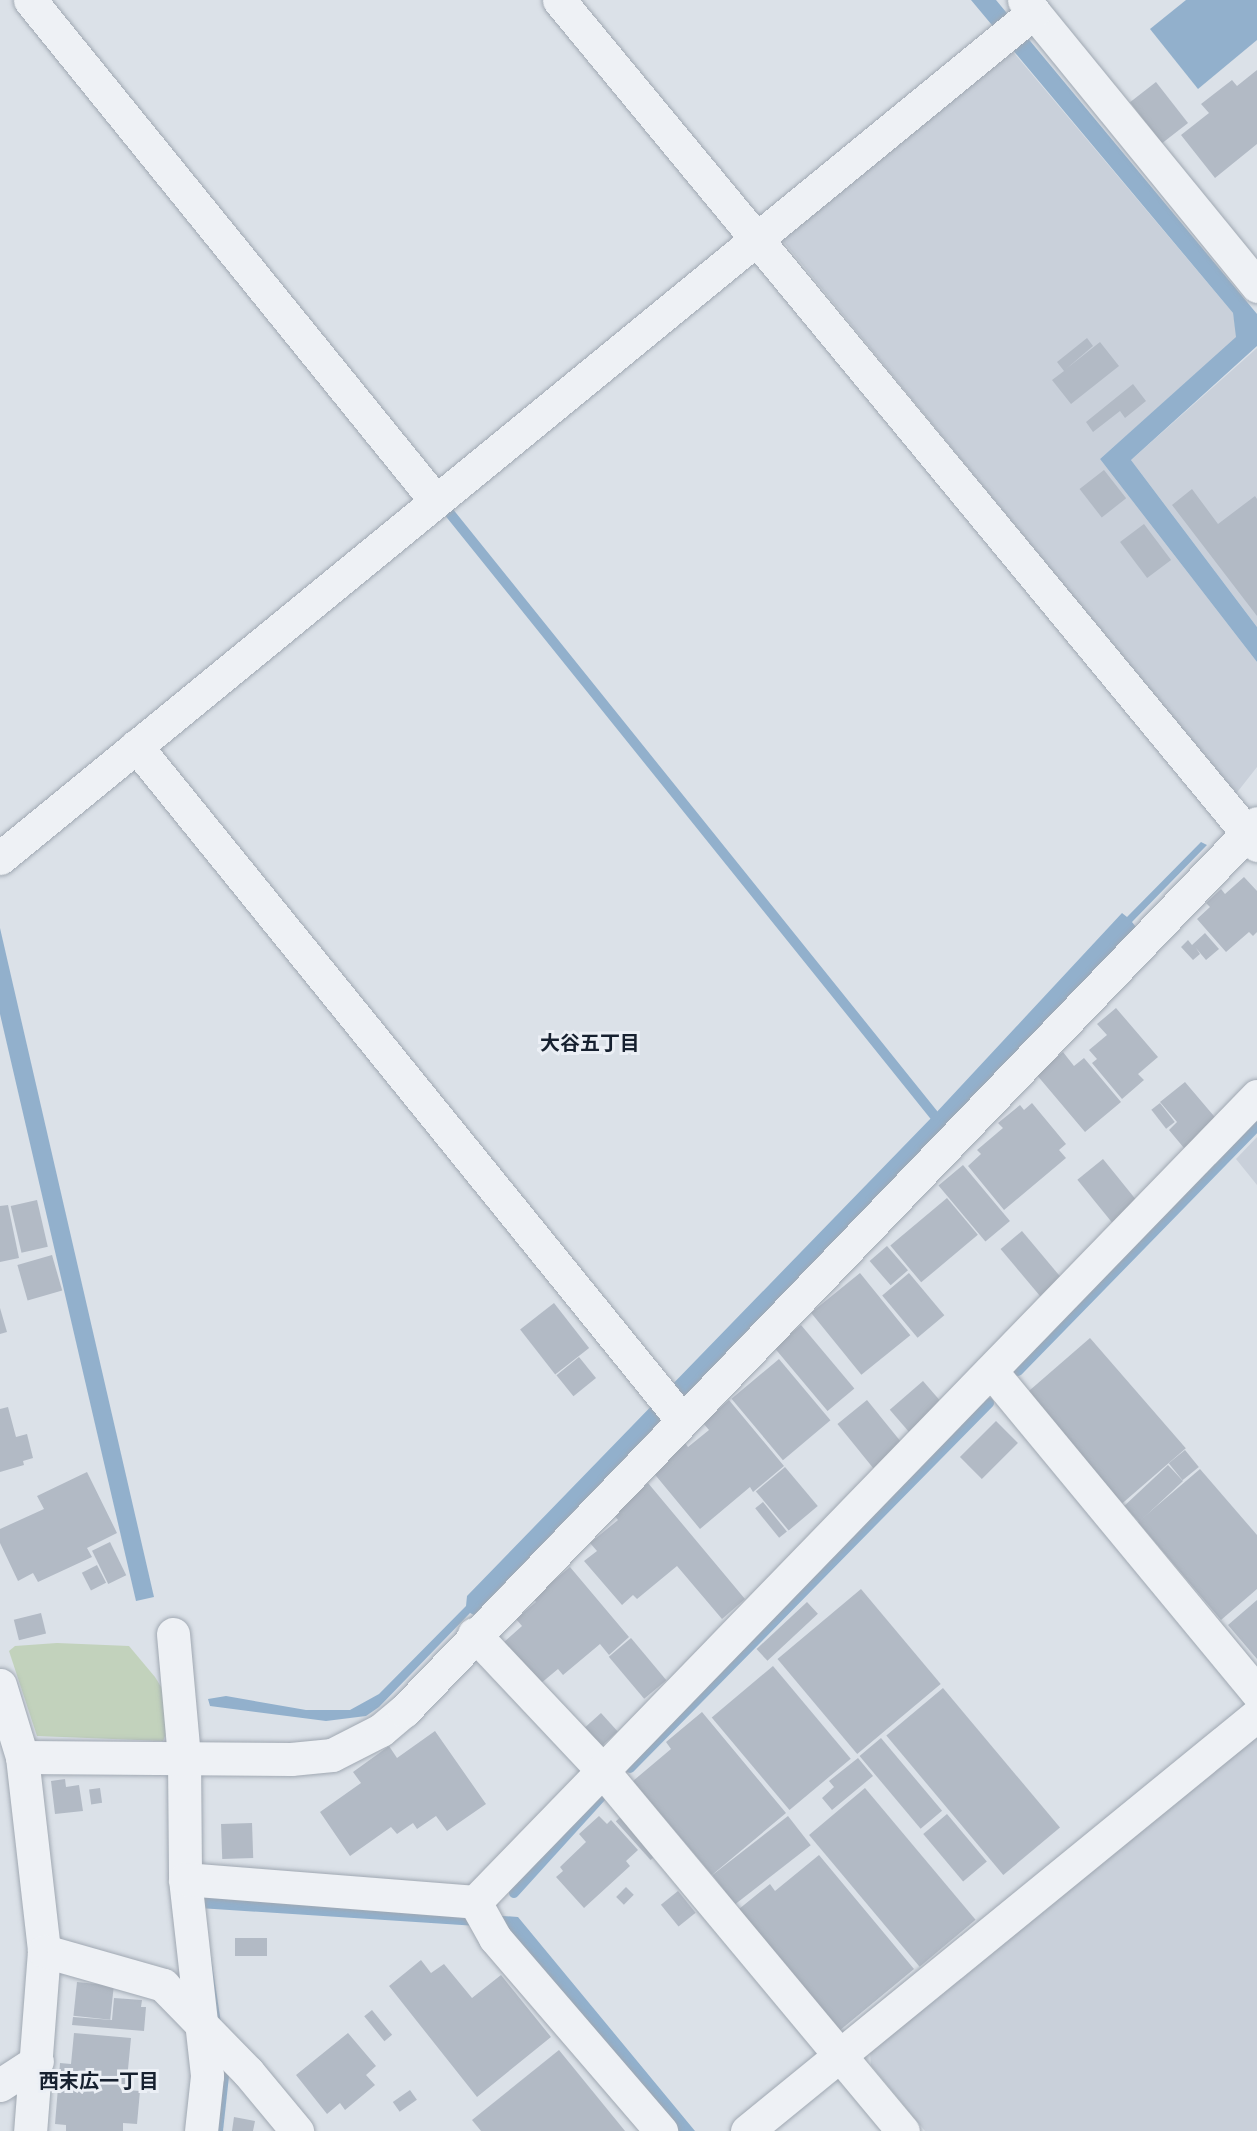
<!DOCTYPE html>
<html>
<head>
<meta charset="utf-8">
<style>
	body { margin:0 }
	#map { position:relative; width:1257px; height:2131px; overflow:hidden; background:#dbe1e8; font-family:Mulish,"Noto Sans JP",sans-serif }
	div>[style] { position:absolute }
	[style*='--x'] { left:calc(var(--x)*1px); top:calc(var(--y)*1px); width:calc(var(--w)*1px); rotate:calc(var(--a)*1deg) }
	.built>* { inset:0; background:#c9d0da }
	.green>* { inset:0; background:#c2d2bc }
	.water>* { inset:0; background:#92b0cc }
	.stream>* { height:10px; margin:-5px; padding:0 5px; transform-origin:5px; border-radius:5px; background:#92b0cc }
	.building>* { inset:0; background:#b2bac5; transform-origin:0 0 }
	.roads { filter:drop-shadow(0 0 2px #a0a8b2) drop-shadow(0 0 2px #a0a8b2) }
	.minor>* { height:33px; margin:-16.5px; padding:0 16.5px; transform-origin:16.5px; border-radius:16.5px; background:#eef1f5 }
	.tertiary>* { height:33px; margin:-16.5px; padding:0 16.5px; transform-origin:16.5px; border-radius:16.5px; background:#eef1f5 }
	span { translate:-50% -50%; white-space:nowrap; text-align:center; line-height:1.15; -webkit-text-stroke:6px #ebeff5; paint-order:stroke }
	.neighbourhood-label { font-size:20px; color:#16202f; font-weight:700 }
</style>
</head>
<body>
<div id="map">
	<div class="built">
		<i style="clip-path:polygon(1009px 47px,1233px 313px,1237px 337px,1100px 459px,1257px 662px,1257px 767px,1235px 795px,783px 241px,786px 231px)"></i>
		<i style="clip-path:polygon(1257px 348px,1257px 627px,1131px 460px)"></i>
		<i style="clip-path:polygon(1257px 1137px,1257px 1185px,1236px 1159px)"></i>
		<i style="clip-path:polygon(1257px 1734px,1257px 2131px,925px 2131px,871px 2065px,870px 2052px)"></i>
	</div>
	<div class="green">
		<i style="clip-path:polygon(57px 1643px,129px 1646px,155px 1677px,176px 1711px,163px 1741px,37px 1736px,9px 1651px,15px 1646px)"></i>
	</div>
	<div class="water">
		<i style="clip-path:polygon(971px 0,996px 0,1257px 314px,1257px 346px,1131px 460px,1257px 627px,1257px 662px,1100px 459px,1236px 337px,1233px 313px)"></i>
		<i style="clip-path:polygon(1186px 0,1257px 0,1257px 40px,1198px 89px,1150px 29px)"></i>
		<i style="clip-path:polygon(1201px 842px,1207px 845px,1132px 922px,1136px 927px,474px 1615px,470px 1613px,379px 1707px,366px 1716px,326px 1721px,210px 1706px,208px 1699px,226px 1696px,306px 1710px,350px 1710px,379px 1694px,466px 1606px,467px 1596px,934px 1115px,1122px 913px,1127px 917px)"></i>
		<i style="clip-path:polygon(0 928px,154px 1597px,136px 1601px,0 1014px)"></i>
		<i style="clip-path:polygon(202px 1897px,518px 1917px,695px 2131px,676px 2131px,508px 1928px,199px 1908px)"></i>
		<i style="clip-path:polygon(206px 1924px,229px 2076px,223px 2131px,211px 2131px)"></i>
	</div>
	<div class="stream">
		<i style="--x:444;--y:506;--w:782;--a:51.18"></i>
		<i style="--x:1018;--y:1371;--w:342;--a:-45.7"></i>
		<i style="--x:630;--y:1768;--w:512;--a:-45.47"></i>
		<i style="--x:514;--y:1893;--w:130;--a:-47.8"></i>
	</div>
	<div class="building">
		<i style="clip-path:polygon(1257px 70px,1257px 144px,1215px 178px,1181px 135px,1209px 113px,1201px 104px,1232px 80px,1237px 86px)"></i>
		<i style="left:1156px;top:82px;width:52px;height:33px;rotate:52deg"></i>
		<i style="clip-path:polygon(1087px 338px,1093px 346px,1066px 369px,1100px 342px,1119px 366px,1071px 404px,1052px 380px,1064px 371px,1057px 362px)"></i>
		<i style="clip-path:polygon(1133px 384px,1146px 401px,1125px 418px,1120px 411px,1093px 432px,1086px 422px)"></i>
		<i style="left:1104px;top:470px;width:36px;height:31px;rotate:52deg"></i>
		<i style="clip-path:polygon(1192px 489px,1218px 524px,1255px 496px,1257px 499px,1257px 616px,1172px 505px)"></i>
		<i style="left:1144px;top:524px;width:45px;height:30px;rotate:53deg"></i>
		<i style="clip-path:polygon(1244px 877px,1257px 891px,1257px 932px,1253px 936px,1249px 932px,1226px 952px,1197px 919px,1210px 907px,1206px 903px,1221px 889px,1225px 894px)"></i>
		<i style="clip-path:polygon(1205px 933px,1219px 949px,1206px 960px,1196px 948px,1200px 954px,1193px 960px,1181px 947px,1188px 940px,1192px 945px)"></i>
		<i style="clip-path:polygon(1116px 1008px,1158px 1057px,1138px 1074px,1144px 1080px,1122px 1099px,1092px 1063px,1097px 1059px,1089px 1050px,1107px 1035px,1097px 1024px)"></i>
		<i style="clip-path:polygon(1063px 1052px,1074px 1066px,1084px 1058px,1121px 1102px,1085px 1132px,1036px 1074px)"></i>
		<i style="clip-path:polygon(1185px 1082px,1219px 1122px,1184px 1148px,1169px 1130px,1177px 1122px,1160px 1102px)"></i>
		<i style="clip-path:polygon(1032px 1103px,1066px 1144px,1059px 1150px,1066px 1158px,1004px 1210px,968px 1166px,981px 1154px,977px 1150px,1003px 1128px,998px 1123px,1020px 1105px,1024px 1110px)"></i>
		<i style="left:1160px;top:1103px;width:24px;height:11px;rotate:52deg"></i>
		<i style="left:1103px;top:1159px;width:58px;height:33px;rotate:51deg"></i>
		<i style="left:963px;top:1165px;width:73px;height:32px;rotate:50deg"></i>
		<i style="left:947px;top:1198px;width:48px;height:74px;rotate:50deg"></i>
		<i style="left:37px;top:1200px;width:48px;height:27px;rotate:77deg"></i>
		<i style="clip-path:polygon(8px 1205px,19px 1258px,0 1262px,0 1206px)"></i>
		<i style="left:1022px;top:1231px;width:65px;height:28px;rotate:50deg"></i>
		<i style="left:887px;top:1246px;width:32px;height:23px;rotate:49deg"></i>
		<i style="left:52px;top:1255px;width:37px;height:36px;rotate:74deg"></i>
		<i style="left:860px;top:1273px;width:80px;height:63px;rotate:51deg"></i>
		<i style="left:909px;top:1273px;width:55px;height:35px;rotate:50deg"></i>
		<i style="left:554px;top:1303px;width:57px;height:43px;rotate:52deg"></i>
		<i style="clip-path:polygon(0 1308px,7px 1332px,0 1334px)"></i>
		<i style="left:801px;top:1325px;width:83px;height:35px;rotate:50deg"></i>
		<i style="left:1090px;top:1338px;width:146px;height:84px;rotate:49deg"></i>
		<i style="left:579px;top:1357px;width:27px;height:29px;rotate:51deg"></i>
		<i style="left:779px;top:1359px;width:80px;height:62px;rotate:50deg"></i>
		<i style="left:923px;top:1381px;width:35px;height:44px;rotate:49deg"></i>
		<i style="clip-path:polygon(729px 1400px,784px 1466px,753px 1492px,750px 1487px,700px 1529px,652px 1471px,685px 1443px,688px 1447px,709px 1430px,703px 1423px)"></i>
		<i style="left:867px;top:1400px;width:57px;height:38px;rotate:51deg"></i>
		<i style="clip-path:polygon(8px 1407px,16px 1437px,27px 1434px,33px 1458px,23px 1461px,24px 1465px,0 1472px,0 1409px)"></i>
		<i style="left:996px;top:1421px;width:31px;height:51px;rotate:45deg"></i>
		<i style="left:1185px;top:1450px;width:22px;height:21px;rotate:51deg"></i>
		<i style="left:1168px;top:1465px;width:22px;height:60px;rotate:47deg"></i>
		<i style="left:785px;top:1467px;width:51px;height:38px;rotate:50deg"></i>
		<i style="clip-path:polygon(1200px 1469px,1257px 1535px,1257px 1589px,1221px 1620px,1138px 1522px)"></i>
		<i style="clip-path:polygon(87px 1472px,117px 1533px,87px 1548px,92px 1557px,38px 1582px,33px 1573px,18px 1581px,0 1543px,0 1529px,44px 1509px,37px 1496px)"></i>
		<i style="clip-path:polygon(648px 1483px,745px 1599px,722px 1619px,677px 1566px,637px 1599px,633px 1595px,622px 1605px,584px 1561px,597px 1551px,590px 1543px,618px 1520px,612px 1513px)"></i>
		<i style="left:763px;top:1502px;width:38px;height:10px;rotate:51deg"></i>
		<i style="left:110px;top:1542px;width:37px;height:20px;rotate:64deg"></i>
		<i style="left:97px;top:1565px;width:20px;height:17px;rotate:63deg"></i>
		<i style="clip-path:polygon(570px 1567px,629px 1637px,609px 1655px,600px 1644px,563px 1675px,558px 1669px,540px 1684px,504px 1642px,522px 1626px,516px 1619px,536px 1602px,533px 1598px)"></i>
		<i style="left:861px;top:1589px;width:124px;height:109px;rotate:50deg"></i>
		<i style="clip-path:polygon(1257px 1600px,1257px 1659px,1228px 1625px)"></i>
		<i style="left:807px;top:1602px;width:16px;height:69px;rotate:47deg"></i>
		<i style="left:41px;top:1613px;width:21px;height:28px;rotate:76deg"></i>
		<i style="left:631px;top:1638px;width:55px;height:29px;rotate:50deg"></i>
		<i style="left:773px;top:1666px;width:121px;height:80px;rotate:50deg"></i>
		<i style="left:943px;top:1688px;width:182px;height:74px;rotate:50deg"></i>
		<i style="clip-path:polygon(702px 1712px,786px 1813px,712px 1875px,633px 1781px,671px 1749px,666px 1742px)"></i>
		<i style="left:601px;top:1713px;width:25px;height:28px;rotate:48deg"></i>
		<i style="clip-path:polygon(435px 1731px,486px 1804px,447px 1831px,436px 1816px,417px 1829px,413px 1823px,397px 1834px,391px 1827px,350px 1856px,320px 1812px,361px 1783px,353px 1772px,389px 1746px,397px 1758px)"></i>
		<i style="left:881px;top:1738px;width:95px;height:28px;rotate:50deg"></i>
		<i style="clip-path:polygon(858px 1758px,873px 1776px,832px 1810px,822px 1798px,834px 1787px,829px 1781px)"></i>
		<i style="clip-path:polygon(65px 1779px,66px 1787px,79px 1785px,83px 1811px,55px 1814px,51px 1781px)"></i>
		<i style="left:100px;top:1788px;width:15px;height:11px;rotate:82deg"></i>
		<i style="left:865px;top:1788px;width:172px;height:73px;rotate:50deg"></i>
		<i style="left:624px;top:1814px;width:52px;height:11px;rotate:48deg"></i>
		<i style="left:947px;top:1814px;width:62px;height:31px;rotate:50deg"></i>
		<i style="clip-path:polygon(599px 1816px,607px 1824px,611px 1820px,638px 1850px,626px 1861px,630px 1866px,584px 1908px,556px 1877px,563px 1871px,560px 1867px,586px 1842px,579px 1834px)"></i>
		<i style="left:788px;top:1816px;width:37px;height:96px;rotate:52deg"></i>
		<i style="left:252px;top:1823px;width:35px;height:31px;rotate:88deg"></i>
		<i style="clip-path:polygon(819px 1855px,914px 1969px,839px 2031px,739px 1909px,770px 1884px,775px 1891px)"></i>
		<i style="left:626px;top:1887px;width:11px;height:14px;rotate:45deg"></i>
		<i style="left:678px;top:1891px;width:28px;height:22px;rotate:51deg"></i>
		<i style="left:235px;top:1938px;width:32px;height:18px"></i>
		<i style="clip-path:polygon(421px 1960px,431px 1973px,444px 1964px,472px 1998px,501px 1975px,551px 2037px,477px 2097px,389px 1986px)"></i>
		<i style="left:77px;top:1982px;width:37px;height:34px;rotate:6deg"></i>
		<i style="clip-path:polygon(114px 1998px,142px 2000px,141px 2007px,146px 2007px,144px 2031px,72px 2025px,73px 2017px,112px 2020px)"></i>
		<i style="left:372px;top:2010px;width:32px;height:10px;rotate:51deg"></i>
		<i style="clip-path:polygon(74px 2033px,131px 2038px,126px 2090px,140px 2091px,137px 2124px,123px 2123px,123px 2131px,66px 2131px,66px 2125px,55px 2124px,60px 2063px,71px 2064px)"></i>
		<i style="clip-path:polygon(348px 2033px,376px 2066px,366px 2075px,375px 2085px,345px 2110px,340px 2103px,327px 2114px,296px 2075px)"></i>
		<i style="clip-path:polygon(559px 2050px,625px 2131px,481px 2131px,472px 2120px)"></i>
		<i style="left:410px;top:2090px;width:12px;height:21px;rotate:55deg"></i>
		<i style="clip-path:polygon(234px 2117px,255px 2121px,253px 2131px,232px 2131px)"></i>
	</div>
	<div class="roads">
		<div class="minor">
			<i style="--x:30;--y:0;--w:643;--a:50.99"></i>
			<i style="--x:1024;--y:0;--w:369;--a:50.8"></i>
			<i style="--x:136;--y:746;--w:867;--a:50.99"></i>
			<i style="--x:0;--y:858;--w:1336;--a:-39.29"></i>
			<i style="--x:991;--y:1371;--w:418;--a:50.4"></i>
			<i style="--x:173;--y:1634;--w:124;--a:84.9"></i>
			<i style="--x:184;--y:1758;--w:121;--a:89.5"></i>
			<i style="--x:185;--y:1879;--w:198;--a:83.6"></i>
			<i style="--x:207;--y:2076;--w:55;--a:96.2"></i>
			<i style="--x:474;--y:1634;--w:187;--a:46.7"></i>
			<i style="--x:602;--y:1770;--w:470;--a:50.2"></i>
			<i style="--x:0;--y:1685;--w:75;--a:73"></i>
			<i style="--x:22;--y:1757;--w:195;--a:83.5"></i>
			<i style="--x:44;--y:1951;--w:181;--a:94.4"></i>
			<i style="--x:22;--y:1757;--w:269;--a:0.4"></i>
			<i style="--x:291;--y:1759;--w:41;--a:-5.6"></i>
			<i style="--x:332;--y:1755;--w:55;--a:-27"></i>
			<i style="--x:381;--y:1730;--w:30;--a:-40"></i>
			<i style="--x:404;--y:1711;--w:1231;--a:-46.15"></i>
			<i style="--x:185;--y:1879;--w:291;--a:4.5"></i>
			<i style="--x:475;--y:1902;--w:1123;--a:-45.87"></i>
			<i style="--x:475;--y:1902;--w:41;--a:60.9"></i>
			<i style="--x:495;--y:1938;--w:255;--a:49.3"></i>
			<i style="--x:44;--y:1951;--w:124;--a:15.9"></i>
			<i style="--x:163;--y:1985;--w:122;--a:45.7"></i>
			<i style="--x:248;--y:2072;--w:77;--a:50.3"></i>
			<i style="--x:0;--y:2085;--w:44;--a:-33"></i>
			<i style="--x:747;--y:2131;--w:658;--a:-39.2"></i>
		</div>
		<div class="tertiary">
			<i style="--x:559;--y:0;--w:1096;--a:50.44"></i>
		</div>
	</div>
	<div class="neighbourhood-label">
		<span style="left:590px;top:1042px">大谷五丁目</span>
		<span style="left:99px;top:2080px">西末広一丁目</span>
	</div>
</div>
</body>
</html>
